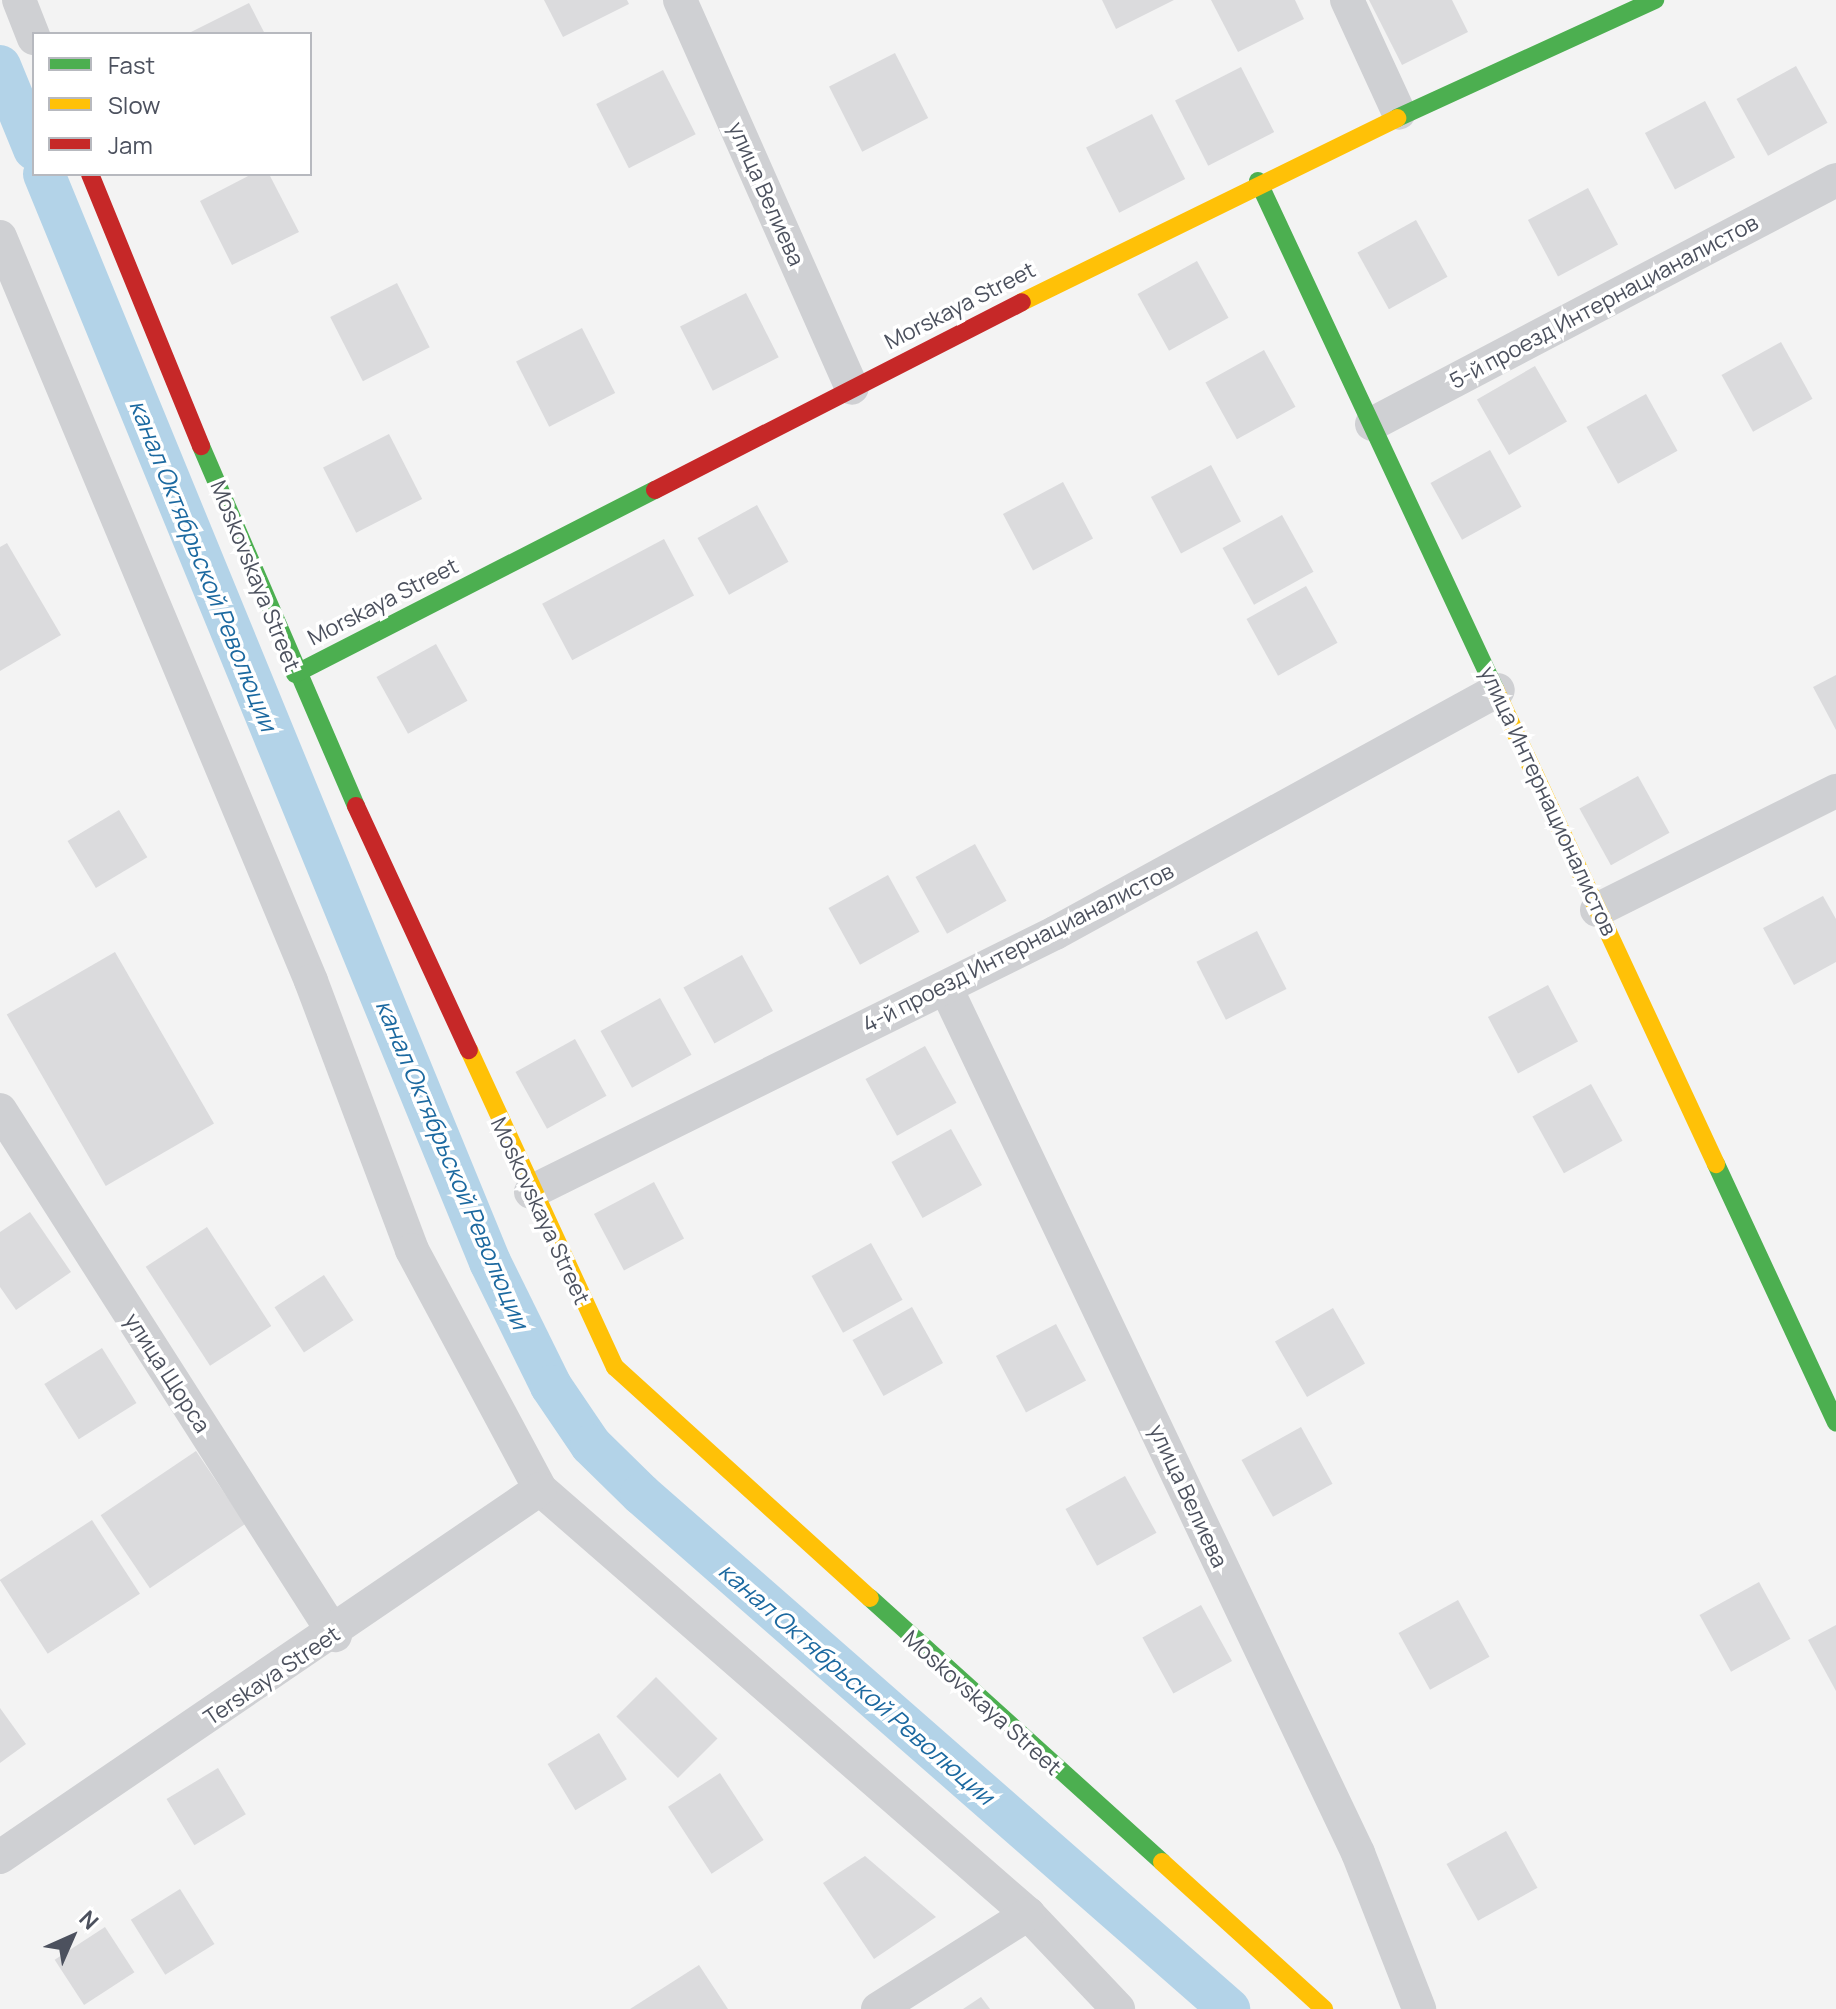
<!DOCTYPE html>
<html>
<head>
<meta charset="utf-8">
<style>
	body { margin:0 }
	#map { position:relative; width:1836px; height:2009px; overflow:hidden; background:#f3f3f3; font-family:Manrope,sans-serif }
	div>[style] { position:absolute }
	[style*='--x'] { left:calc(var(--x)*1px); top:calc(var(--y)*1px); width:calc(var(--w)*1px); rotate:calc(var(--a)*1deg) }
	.canal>* { height:42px; margin:-21px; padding:0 21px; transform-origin:21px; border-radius:21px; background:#b3d3e8 }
	.building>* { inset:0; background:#dbdbdd; transform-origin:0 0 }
	.street>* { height:34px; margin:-17px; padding:0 17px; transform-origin:17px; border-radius:17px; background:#cfd0d3 }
	.fast>* { height:18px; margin:-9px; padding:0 9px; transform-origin:9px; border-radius:9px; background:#4caf50 }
	.slow>* { height:18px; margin:-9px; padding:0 9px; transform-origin:9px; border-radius:9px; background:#ffc107 }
	.jam>* { height:18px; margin:-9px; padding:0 9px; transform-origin:9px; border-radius:9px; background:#c62828 }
	span { translate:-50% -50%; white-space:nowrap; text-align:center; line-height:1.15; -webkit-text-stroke:7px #fff; paint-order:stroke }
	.street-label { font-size:22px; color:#4c515e }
	.water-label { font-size:24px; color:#1c69a0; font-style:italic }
	.legend { position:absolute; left:32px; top:32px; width:280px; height:144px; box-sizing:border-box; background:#fff; border:2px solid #b7b9bf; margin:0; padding:10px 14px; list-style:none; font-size:24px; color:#4c515e }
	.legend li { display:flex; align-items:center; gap:16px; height:40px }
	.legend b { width:40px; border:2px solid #b7b9bf }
	.north { position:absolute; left:32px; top:1897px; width:80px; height:80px; -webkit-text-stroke:6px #fff; paint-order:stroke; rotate:45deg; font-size:22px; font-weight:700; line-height:32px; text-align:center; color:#4c515e }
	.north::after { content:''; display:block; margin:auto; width:28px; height:36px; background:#4c515e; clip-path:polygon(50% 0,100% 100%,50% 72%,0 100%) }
</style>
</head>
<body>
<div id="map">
	<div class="canal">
		<i style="--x:0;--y:66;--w:90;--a:67.7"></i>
		<i style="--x:44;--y:174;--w:1176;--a:67.71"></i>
		<i style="--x:490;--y:1262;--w:138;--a:63.8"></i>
		<i style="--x:551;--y:1386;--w:71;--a:55.9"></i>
		<i style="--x:591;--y:1445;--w:70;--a:44.4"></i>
		<i style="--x:641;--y:1494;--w:782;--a:41.21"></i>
	</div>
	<div class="building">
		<i style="clip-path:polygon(544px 0,627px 0,629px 4px,563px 37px)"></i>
		<i style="clip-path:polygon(1102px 0,1174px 0,1116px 29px)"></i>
		<i style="clip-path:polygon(1211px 0,1295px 0,1304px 19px,1238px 52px)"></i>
		<i style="clip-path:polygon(1369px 0,1452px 0,1468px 32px,1402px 65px)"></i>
		<i style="clip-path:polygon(249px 3px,265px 34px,187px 34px)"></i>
		<i style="left:895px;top:53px;width:73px;height:74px;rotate:63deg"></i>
		<i style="left:1796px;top:66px;width:65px;height:68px;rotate:61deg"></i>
		<i style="left:1241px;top:67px;width:73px;height:74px;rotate:63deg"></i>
		<i style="left:663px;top:70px;width:72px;height:75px;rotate:63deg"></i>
		<i style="left:1705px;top:101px;width:64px;height:68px;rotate:62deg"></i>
		<i style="left:1152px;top:114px;width:73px;height:74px;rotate:63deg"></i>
		<i style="clip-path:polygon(252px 174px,269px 174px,299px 232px,232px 265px,200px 201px)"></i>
		<i style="left:1588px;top:188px;width:64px;height:68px;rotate:62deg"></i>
		<i style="left:1416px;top:220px;width:65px;height:67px;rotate:61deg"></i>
		<i style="left:1197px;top:261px;width:65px;height:68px;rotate:61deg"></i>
		<i style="left:397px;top:283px;width:72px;height:75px;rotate:63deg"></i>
		<i style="left:746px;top:293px;width:72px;height:74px;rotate:63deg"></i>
		<i style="left:582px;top:328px;width:73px;height:74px;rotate:63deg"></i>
		<i style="left:1781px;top:342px;width:65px;height:68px;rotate:61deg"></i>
		<i style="left:1264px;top:350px;width:65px;height:67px;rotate:61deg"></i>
		<i style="left:1535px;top:366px;width:64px;height:67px;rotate:60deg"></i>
		<i style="left:1646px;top:394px;width:65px;height:68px;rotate:61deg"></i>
		<i style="left:389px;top:434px;width:73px;height:74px;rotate:63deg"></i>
		<i style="left:1490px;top:450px;width:65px;height:68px;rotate:61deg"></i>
		<i style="left:1211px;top:465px;width:64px;height:68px;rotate:62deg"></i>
		<i style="left:1063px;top:482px;width:64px;height:68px;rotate:62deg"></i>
		<i style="left:757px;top:505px;width:65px;height:68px;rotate:61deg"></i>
		<i style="left:1282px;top:515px;width:65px;height:68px;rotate:61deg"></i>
		<i style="left:664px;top:539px;width:64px;height:138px;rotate:62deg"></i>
		<i style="clip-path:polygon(7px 543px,61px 635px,0 671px,0 547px)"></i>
		<i style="left:1306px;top:586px;width:65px;height:68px;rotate:61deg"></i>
		<i style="left:436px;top:644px;width:65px;height:68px;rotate:61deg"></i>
		<i style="clip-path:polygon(1836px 675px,1836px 730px,1813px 687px)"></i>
		<i style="left:1638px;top:776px;width:65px;height:67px;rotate:61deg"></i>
		<i style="left:119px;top:810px;width:55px;height:60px;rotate:59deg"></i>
		<i style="left:975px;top:844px;width:65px;height:68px;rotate:61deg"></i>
		<i style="left:888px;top:875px;width:65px;height:68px;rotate:61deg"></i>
		<i style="clip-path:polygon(1823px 896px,1836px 919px,1836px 962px,1794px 985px,1763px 928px)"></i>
		<i style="left:1257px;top:931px;width:65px;height:68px;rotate:63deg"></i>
		<i style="left:115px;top:952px;width:198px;height:125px;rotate:60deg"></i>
		<i style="left:742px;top:955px;width:64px;height:67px;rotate:61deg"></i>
		<i style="left:1548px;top:985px;width:64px;height:68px;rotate:62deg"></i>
		<i style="left:660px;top:998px;width:65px;height:68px;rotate:61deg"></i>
		<i style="left:575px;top:1039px;width:65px;height:68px;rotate:61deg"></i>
		<i style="left:925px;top:1046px;width:65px;height:68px;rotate:61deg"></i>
		<i style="left:1591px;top:1084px;width:65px;height:67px;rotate:61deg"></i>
		<i style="left:951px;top:1129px;width:64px;height:68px;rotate:61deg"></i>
		<i style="left:654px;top:1182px;width:64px;height:68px;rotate:62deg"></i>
		<i style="clip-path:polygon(30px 1212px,71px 1272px,16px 1310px,0 1287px,0 1232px)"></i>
		<i style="left:207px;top:1227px;width:118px;height:73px;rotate:57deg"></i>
		<i style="left:871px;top:1243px;width:65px;height:68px;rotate:61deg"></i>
		<i style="left:324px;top:1275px;width:54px;height:59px;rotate:57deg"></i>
		<i style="left:912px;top:1307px;width:64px;height:68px;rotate:61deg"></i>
		<i style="left:1333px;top:1308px;width:64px;height:67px;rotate:60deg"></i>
		<i style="left:1056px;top:1324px;width:64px;height:68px;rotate:62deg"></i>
		<i style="left:102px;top:1348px;width:65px;height:68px;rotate:58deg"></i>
		<i style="left:1301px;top:1427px;width:65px;height:68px;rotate:61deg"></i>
		<i style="left:196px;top:1451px;width:88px;height:115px;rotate:56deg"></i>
		<i style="left:1125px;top:1476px;width:65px;height:68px;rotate:61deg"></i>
		<i style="left:92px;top:1520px;width:88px;height:110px;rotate:57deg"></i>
		<i style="left:1759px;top:1582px;width:65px;height:68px;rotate:61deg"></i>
		<i style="left:1458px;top:1600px;width:65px;height:68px;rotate:61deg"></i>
		<i style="left:1201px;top:1605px;width:64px;height:67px;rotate:61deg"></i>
		<i style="clip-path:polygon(1836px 1625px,1836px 1691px,1808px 1640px)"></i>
		<i style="left:656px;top:1677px;width:87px;height:56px;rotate:45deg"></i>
		<i style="clip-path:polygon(0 1708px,26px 1744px,0 1763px)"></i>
		<i style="left:599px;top:1733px;width:54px;height:60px;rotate:59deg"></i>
		<i style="left:218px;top:1768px;width:54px;height:60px;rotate:59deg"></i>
		<i style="left:720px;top:1773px;width:80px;height:62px;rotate:57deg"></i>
		<i style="left:1506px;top:1831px;width:65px;height:68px;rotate:61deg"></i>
		<i style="clip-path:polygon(865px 1856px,936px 1917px,874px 1959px,823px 1883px)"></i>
		<i style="left:180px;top:1889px;width:65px;height:58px;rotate:58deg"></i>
		<i style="left:105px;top:1927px;width:54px;height:60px;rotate:57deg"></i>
		<i style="clip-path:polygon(699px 1965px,728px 2009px,630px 2009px)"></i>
		<i style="clip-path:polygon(981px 1997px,990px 2009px,963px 2009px)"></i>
	</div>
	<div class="street">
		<i style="--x:19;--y:0;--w:41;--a:68.5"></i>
		<i style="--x:680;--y:0;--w:424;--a:66.1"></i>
		<i style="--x:1347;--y:0;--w:124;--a:65.3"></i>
		<i style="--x:0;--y:237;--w:806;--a:67.31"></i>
		<i style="--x:311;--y:981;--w:287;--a:69.4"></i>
		<i style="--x:412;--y:1250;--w:271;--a:61.8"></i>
		<i style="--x:540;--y:1489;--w:647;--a:41.05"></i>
		<i style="--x:1028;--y:1914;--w:131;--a:46.5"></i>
		<i style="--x:1372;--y:424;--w:524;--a:-27.74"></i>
		<i style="--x:1597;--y:910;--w:267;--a:-26.5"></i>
		<i style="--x:946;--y:988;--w:958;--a:64.53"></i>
		<i style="--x:1358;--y:1853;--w:168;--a:68.6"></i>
		<i style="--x:0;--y:1110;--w:623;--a:57.46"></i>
		<i style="--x:531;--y:1192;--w:585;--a:-26.3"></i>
		<i style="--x:1055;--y:933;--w:505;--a:-28.75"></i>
		<i style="--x:0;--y:1857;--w:653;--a:-34.27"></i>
		<i style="--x:878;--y:2009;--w:178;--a:-32.3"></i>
	</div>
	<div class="fast">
		<i style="--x:1397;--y:118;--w:284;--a:-24.6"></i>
		<i style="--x:1258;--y:181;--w:561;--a:64.99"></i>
		<i style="--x:201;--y:446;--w:392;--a:66.7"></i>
		<i style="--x:295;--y:674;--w:404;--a:-27.1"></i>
		<i style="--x:1716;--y:1164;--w:285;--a:65.1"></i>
		<i style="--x:870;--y:1598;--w:394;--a:42.1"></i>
	</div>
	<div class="slow">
		<i style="--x:1022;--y:302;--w:418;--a:-26.1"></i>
		<i style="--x:1495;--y:689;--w:524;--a:65.05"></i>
		<i style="--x:469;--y:1050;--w:349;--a:65.3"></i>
		<i style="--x:615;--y:1367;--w:344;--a:42.2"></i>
		<i style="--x:1162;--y:1862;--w:219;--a:42.2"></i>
	</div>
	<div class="jam">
		<i style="--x:90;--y:174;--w:294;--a:67.8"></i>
		<i style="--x:655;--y:490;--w:412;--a:-27.1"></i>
		<i style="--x:356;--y:806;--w:269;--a:65.2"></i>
	</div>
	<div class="street-label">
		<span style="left:766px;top:194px;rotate:66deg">улица Велиева</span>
		<span style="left:1604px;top:302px;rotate:-28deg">5-й проезд Интернацианалистов</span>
		<span style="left:960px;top:306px;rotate:-27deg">Morskaya Street</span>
		<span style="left:255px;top:576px;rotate:68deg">Moskovskaya Street</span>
		<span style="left:383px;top:602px;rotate:-27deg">Morskaya Street</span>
		<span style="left:1548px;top:801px;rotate:65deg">улица Интернационалистов</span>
		<span style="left:1018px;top:948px;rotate:-27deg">4-й проезд Интернацианалистов</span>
		<span style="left:540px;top:1211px;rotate:65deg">Moskovskaya Street</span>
		<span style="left:167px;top:1373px;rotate:57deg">улица Щорса</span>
		<span style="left:1188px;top:1496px;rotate:65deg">улица Велиева</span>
		<span style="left:272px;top:1676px;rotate:-34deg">Terskaya Street</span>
		<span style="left:982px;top:1703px;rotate:42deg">Moskovskaya Street</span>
	</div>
	<div class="water-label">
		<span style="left:204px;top:565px;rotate:68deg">канал Октябрьской Революции</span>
		<span style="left:453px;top:1164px;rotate:67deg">канал Октябрьской Революции</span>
		<span style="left:857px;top:1683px;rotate:41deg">канал Октябрьской Революции</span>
	</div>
	<ul class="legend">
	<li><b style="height:10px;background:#4caf50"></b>Fast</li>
	<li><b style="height:10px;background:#ffc107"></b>Slow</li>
	<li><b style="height:10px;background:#c62828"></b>Jam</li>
	</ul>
	<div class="north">N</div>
</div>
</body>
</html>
